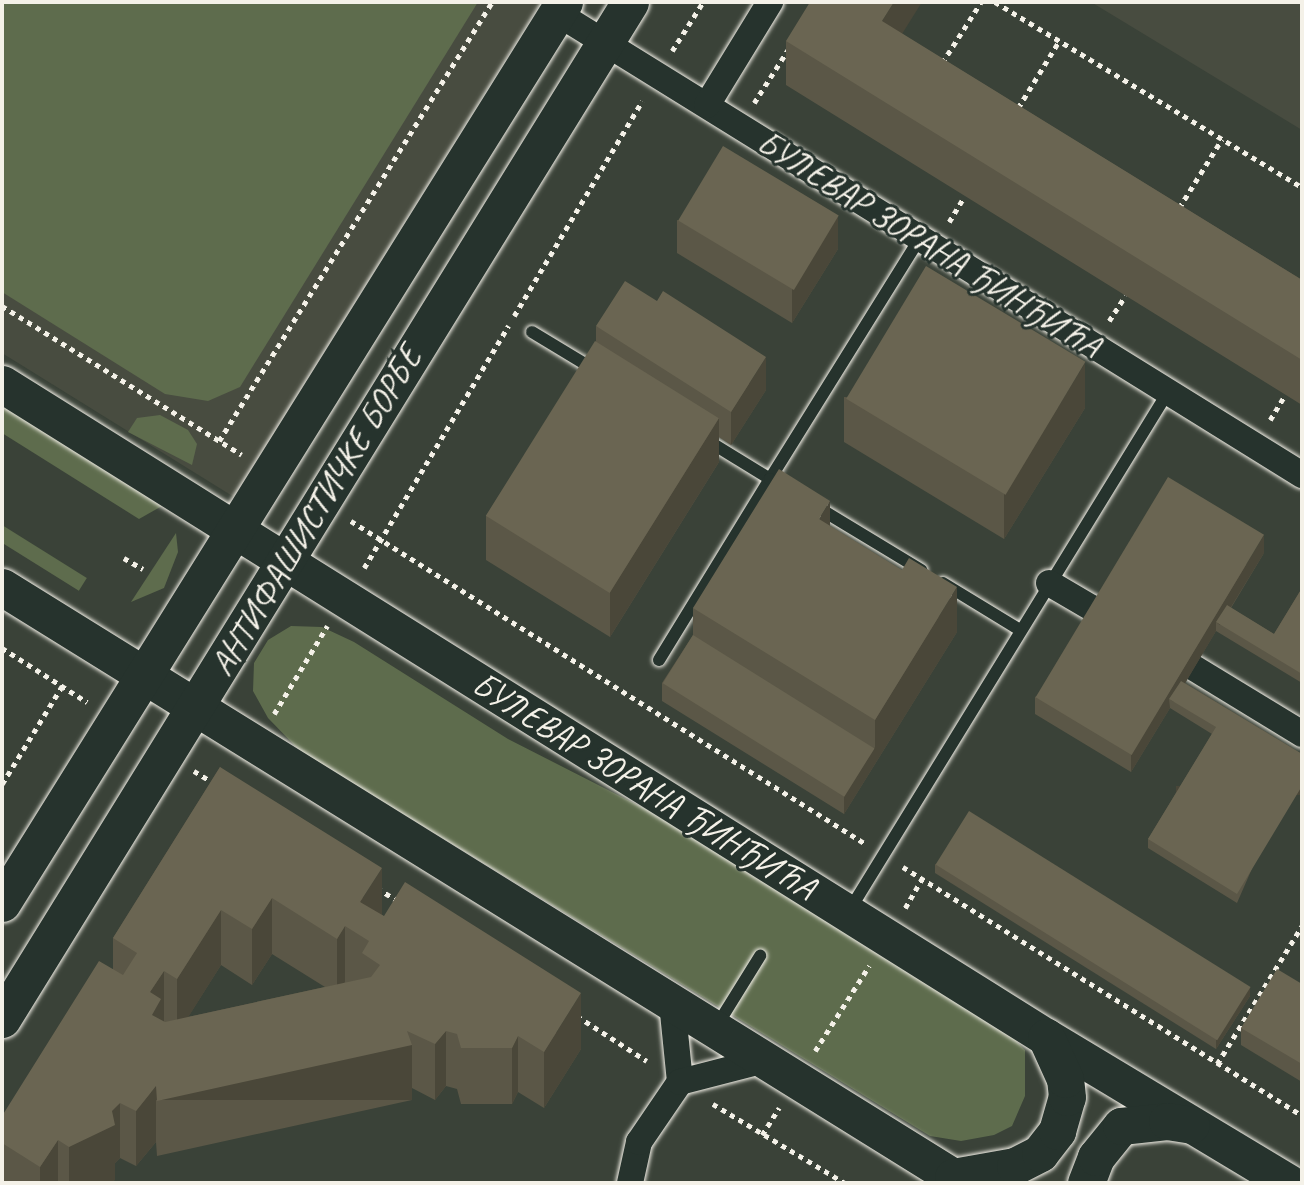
<!DOCTYPE html>
<html>
<head>
<meta charset="utf-8">
<style>
	body { margin:0 }
	#map { position:relative; width:1304px; height:1185px; overflow:hidden; background:#3a4238; font-family:Caveat,sans-serif }
	div>[style] { position:absolute }
	[style*='--x'] { left:calc(var(--x)*1px); top:calc(var(--y)*1px); width:calc(var(--w)*1px); rotate:calc(var(--a)*1deg) }
	.built>* { inset:0; background:#484c40 }
	.green>* { inset:0; background:#5e6c4d; transform-origin:0 0 }
	.path>* { height:4.5px; margin-top:-2.25px; transform-origin:0; background:repeating-linear-gradient(90deg,#f4f1e8 0 5px,transparent 0 10px) }
	.roads { filter:drop-shadow(0 0 2px #f4f1e8) drop-shadow(0 0 2px #f4f1e8) }
	.lane>* { height:12px; margin:-6px; padding:0 6px; transform-origin:6px; border-radius:6px; background:#26332d }
	.street>* { height:26px; margin:-13px; padding:0 13px; transform-origin:13px; border-radius:13px; background:#26332d }
	.secondary>* { height:37px; margin:-18.5px; padding:0 18.5px; transform-origin:18.5px; border-radius:18.5px; background:#26332d }
	.wall>* { inset:0; background:#5b5747 }
	.shaded-wall>* { inset:0; background:#4a4739; transform-origin:0 0 }
	.building>* { inset:0; background:#6a6552; transform-origin:0 0 }
	span { translate:-50% -50%; white-space:nowrap; text-align:center; line-height:1.15; -webkit-text-stroke:6px #26332d; paint-order:stroke }
	.street-label { font-size:35px; color:#f4f1e8 }
	.frame { position:absolute; inset:0; border:4px solid #f4f1e8; pointer-events:none }
</style>
</head>
<body>
<div id="map">
	<div class="built">
		<i style="clip-path:polygon(2px 2px,541px 2px,234px 497px,2px 353px)"></i>
		<i style="clip-path:polygon(1091px 2px,1302px 2px,1302px 130px)"></i>
	</div>
	<div class="green">
		<i style="clip-path:polygon(2px 2px,478px 2px,240px 387px,208px 401px,165px 394px,2px 292px)"></i>
		<i style="clip-path:polygon(2px 406px,162px 506px,139px 519px,2px 433px)"></i>
		<i style="clip-path:polygon(160px 415px,188px 430px,197px 444px,192px 465px,128px 432px,137px 418px)"></i>
		<i style="left:2px;top:525px;width:100px;height:15px;rotate:32deg"></i>
		<i style="clip-path:polygon(176px 533px,178px 552px,164px 588px,131px 602px)"></i>
		<i style="clip-path:polygon(291px 626px,322px 627px,354px 642px,508px 739px,667px 820px,985px 1010px,1025px 1050px,1025px 1096px,1012px 1126px,994px 1135px,961px 1141px,930px 1136px,300px 751px,268px 718px,253px 691px,254px 663px,268px 640px)"></i>
	</div>
	<div class="path">
		<i style="--x:995;--y:2;--w:358;--a:31.1"></i>
		<i style="--x:672;--y:51;--w:58;--a:-57.7"></i>
		<i style="--x:942;--y:63;--w:72;--a:-57.4"></i>
		<i style="--x:754;--y:103;--w:65;--a:-57.5"></i>
		<i style="--x:1018;--y:108;--w:79;--a:-58.5"></i>
		<i style="--x:1179;--y:208;--w:81;--a:-58.1"></i>
		<i style="--x:949;--y:222;--w:29;--a:-59"></i>
		<i style="--x:2;--y:306;--w:282;--a:31.8"></i>
		<i style="--x:514;--y:316;--w:250;--a:-59.2"></i>
		<i style="--x:1109;--y:321;--w:30;--a:-57"></i>
		<i style="--x:1270;--y:420;--w:29;--a:-59"></i>
		<i style="--x:219;--y:441;--w:517;--a:-58.12"></i>
		<i style="--x:351;--y:521;--w:608;--a:32.1"></i>
		<i style="--x:124;--y:558;--w:22;--a:30"></i>
		<i style="--x:364;--y:568;--w:282;--a:-59.2"></i>
		<i style="--x:2;--y:648;--w:101;--a:32.4"></i>
		<i style="--x:274;--y:714;--w:103;--a:-58.9"></i>
		<i style="--x:194;--y:771;--w:23;--a:31"></i>
		<i style="--x:2;--y:784;--w:115;--a:-58.5"></i>
		<i style="--x:903;--y:867;--w:470;--a:31.9"></i>
		<i style="--x:377;--y:888;--w:26;--a:32"></i>
		<i style="--x:905;--y:908;--w:34;--a:-60"></i>
		<i style="--x:577;--y:1016;--w:83;--a:32.7"></i>
		<i style="--x:815;--y:1051;--w:101;--a:-57.6"></i>
		<i style="--x:1217;--y:1064;--w:162;--a:-58.4"></i>
		<i style="--x:713;--y:1104;--w:154;--a:30.9"></i>
		<i style="--x:762;--y:1135;--w:32;--a:-58"></i>
	</div>
	<div class="roads">
		<div class="lane">
			<i style="--x:532;--y:332;--w:74;--a:31.1"></i>
			<i style="--x:705;--y:439;--w:76;--a:31.6"></i>
			<i style="--x:770;--y:479;--w:284;--a:-58.1"></i>
			<i style="--x:817;--y:507;--w:122;--a:31.2"></i>
			<i style="--x:943;--y:583;--w:90;--a:31.4"></i>
			<i style="--x:659;--y:660;--w:212;--a:-58.5"></i>
			<i style="--x:770;--y:479;--w:8;--a:30"></i>
			<i style="--x:849;--y:911;--w:609;--a:-58.42"></i>
			<i style="--x:716;--y:1027;--w:84;--a:-58.2"></i>
		</div>
		<div class="street">
			<i style="--x:557;--y:13;--w:877;--a:31.8"></i>
			<i style="--x:707;--y:105;--w:121;--a:-58.5"></i>
			<i style="--x:1049;--y:583;--w:56;--a:30.3"></i>
			<i style="--x:1194;--y:668;--w:127;--a:31.4"></i>
			<i style="--x:672;--y:1003;--w:79;--a:84.2"></i>
			<i style="--x:630;--y:1183;--w:42;--a:-77.6"></i>
			<i style="--x:639;--y:1142;--w:73;--a:-55.7"></i>
			<i style="--x:680;--y:1082;--w:88;--a:-14.5"></i>
		</div>
		<div class="secondary">
			<i style="--x:2;--y:384;--w:1231;--a:32.03"></i>
			<i style="--x:1046;--y:1037;--w:283;--a:31"></i>
			<i style="--x:2;--y:587;--w:1131;--a:31.81"></i>
			<i style="--x:2;--y:903;--w:1062;--a:-58.05"></i>
			<i style="--x:2;--y:1019;--w:1195;--a:-58.3"></i>
			<i style="--x:953;--y:1177;--w:63;--a:-10.1"></i>
			<i style="--x:1015;--y:1166;--w:28;--a:-27"></i>
			<i style="--x:1040;--y:1153;--w:28;--a:-52"></i>
			<i style="--x:1057;--y:1131;--w:35;--a:-74"></i>
			<i style="--x:1067;--y:1097;--w:18;--a:-96"></i>
			<i style="--x:1065;--y:1079;--w:46;--a:-114.3"></i>
			<i style="--x:1086;--y:1183;--w:28;--a:-69"></i>
			<i style="--x:1096;--y:1157;--w:40;--a:-51"></i>
			<i style="--x:1121;--y:1126;--w:46;--a:-6.2"></i>
			<i style="--x:1167;--y:1121;--w:24;--a:9"></i>
		</div>
	</div>
	<div class="wall">
		<i style="clip-path:polygon(902px 34px,1302px 280px,1302px 405px,786px 85px,786px 41px)"></i>
		<i style="clip-path:polygon(677px 220px,838px 249px,792px 323px,677px 253px)"></i>
		<i style="clip-path:polygon(596px 326px,766px 390px,731px 445px,719px 437px,719px 462px,610px 637px,486px 560px,486px 516px,596px 342px)"></i>
		<i style="clip-path:polygon(844px 397px,1085px 408px,1004px 539px,844px 442px)"></i>
		<i style="clip-path:polygon(830px 526px,957px 632px,844px 814px,662px 701px,662px 683px,693px 635px,693px 608px)"></i>
		<i style="clip-path:polygon(1264px 553px,1231px 608px,1274px 634px,1302px 588px,1302px 683px,1216px 631px,1185px 683px,1302px 754px,1237px 903px,1148px 848px,1148px 839px,1212px 734px,1170px 708px,1131px 772px,1035px 714px,1035px 697px)"></i>
		<i style="clip-path:polygon(evenodd,220px 767px,382px 915px,581px 1049px,544px 1108px,518px 1092px,512px 1104px,461px 1104px,457px 1089px,446px 1086px,435px 1100px,412px 1088px,412px 1100px,157px 1156px,156px 1142px,136px 1166px,120px 1158px,115px 1163px,115px 1180px,108px 1183px,2px 1183px,2px 1116px,113px 969px,113px 938px,220px 767px,272px 954px,325px 987px,188px 1017px,221px 965px,252px 985px,272px 954px)"></i>
		<i style="clip-path:polygon(935px 864px,1250px 996px,1216px 1049px,935px 873px)"></i>
		<i style="clip-path:polygon(1302px 984px,1302px 1082px,1241px 1045px,1241px 1028px)"></i>
	</div>
	<div class="shaded-wall">
		<i style="clip-path:polygon(894px 2px,922px 2px,882px 66px,882px 21px)"></i>
		<i style="clip-path:polygon(838px 216px,838px 249px,792px 323px,792px 290px)"></i>
		<i style="clip-path:polygon(766px 357px,766px 390px,731px 445px,731px 412px)"></i>
		<i style="clip-path:polygon(1085px 363px,1085px 408px,1004px 539px,1004px 495px)"></i>
		<i style="clip-path:polygon(719px 418px,719px 462px,610px 637px,610px 592px)"></i>
		<i style="clip-path:polygon(830px 501px,830px 546px,819px 519px)"></i>
		<i style="clip-path:polygon(1264px 535px,1264px 553px,1220px 625px,1216px 622px,1216px 631px,1174px 702px,1169px 699px,1170px 708px,1131px 772px,1131px 755px)"></i>
		<i style="clip-path:polygon(957px 587px,957px 632px,844px 814px,844px 796px,875px 747px,875px 720px)"></i>
		<i style="left:1302px;top:786px;width:9px;height:126px;rotate:90deg"></i>
		<i style="clip-path:polygon(382px 868px,382px 924px,360px 902px)"></i>
		<i style="clip-path:polygon(272px 898px,272px 954px,252px 985px,252px 929px)"></i>
		<i style="clip-path:polygon(221px 910px,221px 965px,177px 1035px,177px 979px)"></i>
		<i style="clip-path:polygon(345px 926px,345px 982px,337px 995px,337px 939px)"></i>
		<i style="clip-path:polygon(164px 971px,164px 1026px,152px 1070px,150px 992px)"></i>
		<i style="clip-path:polygon(1250px 987px,1250px 996px,1216px 1049px,1216px 1040px)"></i>
		<i style="clip-path:polygon(581px 993px,581px 1049px,544px 1108px,544px 1052px)"></i>
		<i style="clip-path:polygon(446px 1031px,446px 1086px,435px 1100px,435px 1044px)"></i>
		<i style="clip-path:polygon(518px 1036px,518px 1092px,512px 1104px,512px 1048px)"></i>
		<i style="left:412px;top:1045px;width:55px;height:261px;rotate:90deg"></i>
		<i style="clip-path:polygon(156px 1086px,156px 1142px,136px 1166px,136px 1111px)"></i>
		<i style="clip-path:polygon(120px 1103px,120px 1158px,115px 1163px,115px 1180px,108px 1183px,69px 1183px,69px 1147px)"></i>
		<i style="clip-path:polygon(58px 1140px,58px 1183px,40px 1183px,40px 1167px)"></i>
	</div>
	<div class="building">
		<i style="clip-path:polygon(810px 2px,894px 2px,882px 21px,1302px 280px,1302px 360px,786px 41px)"></i>
		<i style="left:723px;top:146px;width:135px;height:87px;rotate:31deg"></i>
		<i style="left:926px;top:266px;width:186px;height:155px;rotate:31deg"></i>
		<i style="clip-path:polygon(625px 281px,657px 301px,663px 291px,766px 357px,731px 412px,596px 326px)"></i>
		<i style="left:595px;top:341px;width:146px;height:206px;rotate:32deg"></i>
		<i style="clip-path:polygon(779px 469px,830px 501px,819px 519px,902px 570px,909px 558px,957px 587px,875px 720px,693px 608px)"></i>
		<i style="left:1168px;top:477px;width:112px;height:257px;rotate:31deg"></i>
		<i style="clip-path:polygon(1302px 588px,1302px 674px,1216px 622px,1227px 605px,1274px 634px)"></i>
		<i style="left:693px;top:635px;width:214px;height:57px;rotate:32deg"></i>
		<i style="clip-path:polygon(1181px 681px,1302px 754px,1302px 786px,1237px 894px,1148px 839px,1216px 727px,1169px 699px)"></i>
		<i style="clip-path:polygon(evenodd,220px 767px,382px 868px,360px 902px,384px 916px,405px 882px,581px 993px,544px 1052px,518px 1036px,512px 1048px,461px 1048px,457px 1034px,446px 1031px,435px 1044px,407px 1031px,412px 1045px,157px 1101px,156px 1086px,136px 1111px,120px 1103px,112px 1111px,115px 1125px,69px 1147px,58px 1140px,40px 1167px,2px 1143px,2px 1116px,99px 961px,123px 975px,137px 953px,113px 938px,220px 767px,272px 898px,337px 939px,345px 926px,369px 941px,362px 953px,380px 965px,371px 977px,165px 1022px,152px 1015px,161px 999px,150px 992px,164px 971px,177px 979px,221px 910px,252px 929px,272px 898px)"></i>
		<i style="left:969px;top:811px;width:332px;height:63px;rotate:32deg"></i>
		<i style="clip-path:polygon(1277px 969px,1302px 984px,1302px 1064px,1241px 1028px)"></i>
	</div>
	<div class="street-label">
		<span style="left:929px;top:244px;rotate:32deg">БУЛЕВАР ЗОРАНА ЂИНЂИЋА</span>
		<span style="left:316px;top:511px;rotate:-59deg">АНТИФАШИСТИЧКЕ БОРБЕ</span>
		<span style="left:644px;top:786px;rotate:32deg">БУЛЕВАР ЗОРАНА ЂИНЂИЋА</span>
	</div>
	<div class="frame"></div>
</div>
</body>
</html>
